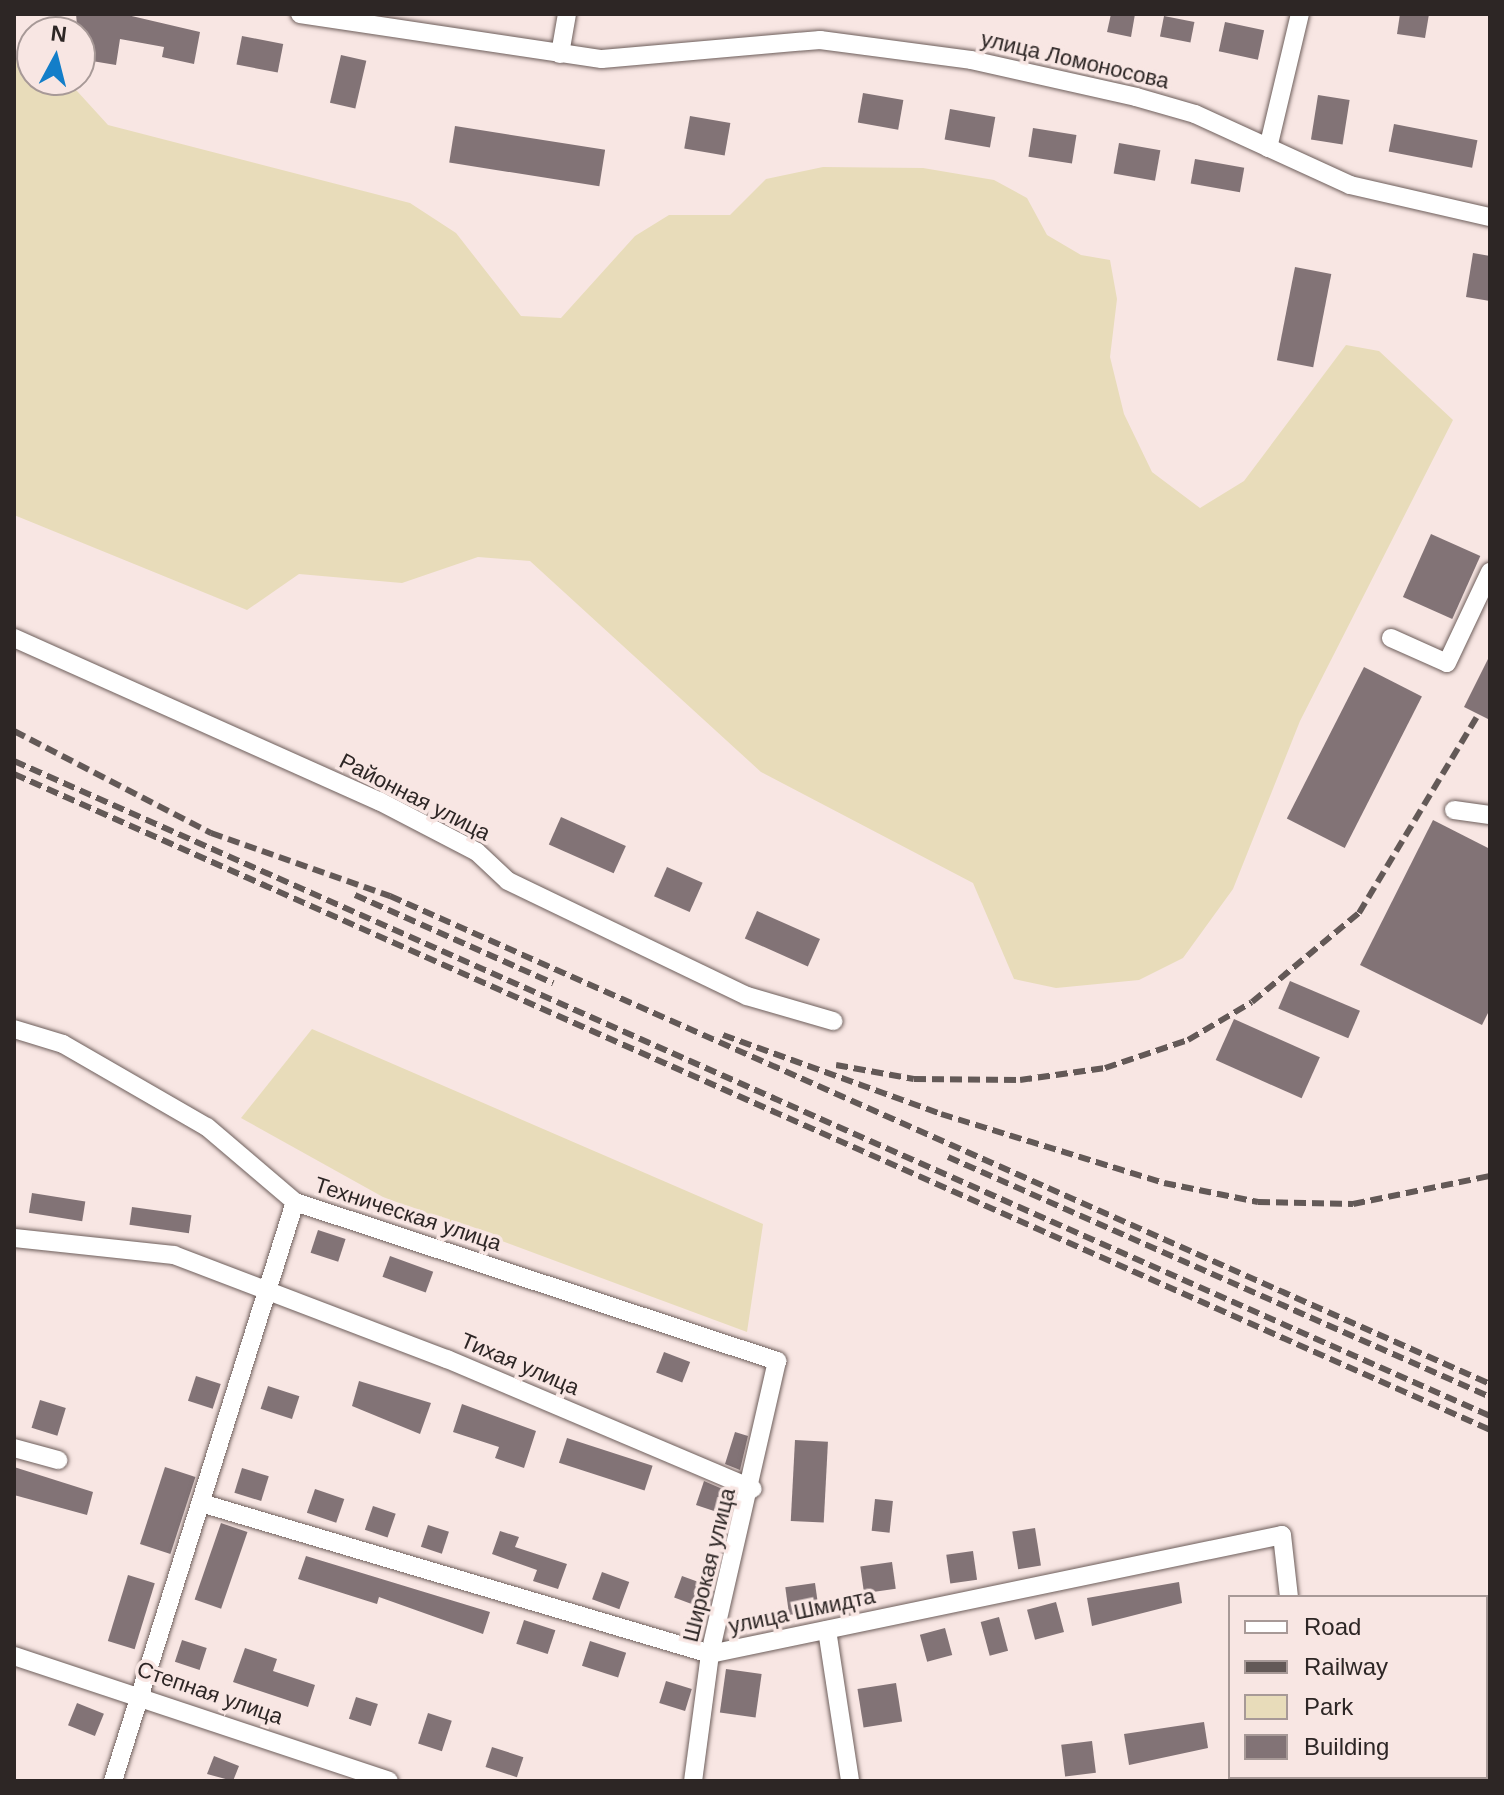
<!DOCTYPE html>
<html>
<head>
<meta charset="utf-8">
<style>
	body { margin:0 }
	#map { position:relative; width:1504px; height:1795px; overflow:hidden; background:#f8e6e3; font-family:Helvetica,sans-serif }
	div>[style] { position:absolute }
	[style*='--x'] { left:calc(var(--x)*1px); top:calc(var(--y)*1px); width:calc(var(--w)*1px); rotate:calc(var(--a)*1deg) }
	.green>* { inset:0; background:#e8dcba }
	.building>* { inset:0; background:#827376; transform-origin:0 0 }
	.roads { filter:drop-shadow(0 0 2px #6d5e5b) drop-shadow(0 0 2px #6d5e5b) }
	.minor>* { height:18px; margin:-9px; padding:0 9px; transform-origin:9px; border-radius:9px; background:#fff }
	.rail>* { height:6px; margin-top:-3px; transform-origin:0; background:repeating-linear-gradient(90deg,#635957 0 12px,transparent 0 18px) }
	span { translate:-50% -50%; white-space:nowrap; text-align:center; line-height:1.15; -webkit-text-stroke:7px #f8e6e3; paint-order:stroke }
	.street-label { font-size:22px; color:#2d2625 }
	.frame { position:absolute; inset:0; border:16px solid #2d2625; pointer-events:none }
	.legend { position:absolute; left:1228px; top:1595px; width:260px; height:184px; box-sizing:border-box; background:#f8e6e3; border:2px solid #a79997; margin:0; padding:10px 14px; list-style:none; font-size:24px; color:#2d2625 }
	.legend li { display:flex; align-items:center; gap:16px; height:40px }
	.legend b { width:40px; border:2px solid #a79997 }
	.north { position:absolute; left:16px; top:16px; width:80px; height:80px; box-sizing:border-box; background:#f8e6e3; border:2px solid #a79997; border-radius:50%; rotate:7deg; font-size:22px; font-weight:700; line-height:32px; text-align:center; color:#2d2625 }
	.north::after { content:''; display:block; margin:auto; width:28px; height:36px; background:#137ec9; clip-path:polygon(50% 0,100% 100%,50% 72%,0 100%) }
</style>
</head>
<body>
<div id="map">
	<div class="green">
		<i style="clip-path:polygon(14px 58px,32px 61px,32px 80px,60px 80px,77px 91px,108px 125px,410px 203px,456px 233px,521px 316px,561px 318px,635px 236px,669px 215px,730px 215px,766px 179px,823px 167px,923px 168px,994px 180px,1027px 198px,1047px 235px,1081px 255px,1110px 260px,1117px 299px,1110px 357px,1124px 414px,1152px 472px,1200px 508px,1244px 481px,1346px 345px,1379px 351px,1453px 420px,1300px 721px,1233px 889px,1183px 958px,1139px 980px,1056px 988px,1014px 979px,973px 883px,761px 772px,530px 561px,478px 557px,402px 583px,299px 574px,247px 610px,14px 515px)"></i>
		<i style="clip-path:polygon(312px 1029px,763px 1224px,747px 1332px,383px 1197px,241px 1118px)"></i>
	</div>
	<div class="building">
		<i style="clip-path:polygon(76px 14px,123px 14px,200px 32px,194px 64px,162px 57px,164px 47px,120px 39px,116px 65px,80px 59px)"></i>
		<i style="clip-path:polygon(1111px 14px,1135px 14px,1131px 37px,1107px 32px)"></i>
		<i style="clip-path:polygon(1400px 14px,1429px 14px,1425px 38px,1397px 34px)"></i>
		<i style="left:1164px;top:16px;width:31px;height:21px;rotate:11deg"></i>
		<i style="left:1225px;top:22px;width:40px;height:30px;rotate:12deg"></i>
		<i style="left:242px;top:36px;width:42px;height:29px;rotate:11deg"></i>
		<i style="left:341px;top:55px;width:26px;height:49px;rotate:13deg"></i>
		<i style="left:863px;top:93px;width:41px;height:30px;rotate:10deg"></i>
		<i style="left:1318px;top:95px;width:32px;height:45px;rotate:9deg"></i>
		<i style="left:950px;top:109px;width:46px;height:31px;rotate:10deg"></i>
		<i style="left:690px;top:116px;width:41px;height:33px;rotate:10deg"></i>
		<i style="left:1394px;top:124px;width:85px;height:28px;rotate:11deg"></i>
		<i style="left:455px;top:126px;width:152px;height:37px;rotate:9deg"></i>
		<i style="left:1033px;top:128px;width:44px;height:29px;rotate:9deg"></i>
		<i style="left:1119px;top:143px;width:42px;height:31px;rotate:10deg"></i>
		<i style="left:1195px;top:159px;width:50px;height:25px;rotate:10deg"></i>
		<i style="clip-path:polygon(1473px 253px,1490px 256px,1490px 301px,1466px 297px)"></i>
		<i style="left:1295px;top:267px;width:37px;height:95px;rotate:11deg"></i>
		<i style="left:1431px;top:534px;width:54px;height:69px;rotate:24deg"></i>
		<i style="clip-path:polygon(1490px 655px,1490px 720px,1464px 707px)"></i>
		<i style="left:1364px;top:667px;width:65px;height:170px;rotate:27deg"></i>
		<i style="left:561px;top:817px;width:71px;height:30px;rotate:24deg"></i>
		<i style="clip-path:polygon(1433px 820px,1490px 849px,1490px 1009px,1482px 1025px,1360px 965px)"></i>
		<i style="left:667px;top:867px;width:39px;height:32px;rotate:24deg"></i>
		<i style="left:757px;top:911px;width:69px;height:30px;rotate:24deg"></i>
		<i style="left:1290px;top:981px;width:76px;height:30px;rotate:23deg"></i>
		<i style="left:1234px;top:1019px;width:94px;height:45px;rotate:24deg"></i>
		<i style="left:32px;top:1193px;width:54px;height:20px;rotate:9deg"></i>
		<i style="left:132px;top:1207px;width:60px;height:18px;rotate:8deg"></i>
		<i style="left:318px;top:1230px;width:29px;height:24px;rotate:18deg"></i>
		<i style="left:390px;top:1256px;width:46px;height:22px;rotate:20deg"></i>
		<i style="left:664px;top:1352px;width:28px;height:22px;rotate:21deg"></i>
		<i style="left:196px;top:1376px;width:26px;height:26px;rotate:18deg"></i>
		<i style="clip-path:polygon(359px 1381px,431px 1403px,420px 1434px,352px 1406px)"></i>
		<i style="left:268px;top:1386px;width:33px;height:24px;rotate:18deg"></i>
		<i style="left:40px;top:1400px;width:27px;height:29px;rotate:17deg"></i>
		<i style="clip-path:polygon(462px 1404px,536px 1431px,524px 1468px,495px 1458px,499px 1447px,453px 1432px)"></i>
		<i style="clip-path:polygon(735px 1432px,748px 1436px,740px 1470px,725px 1464px)"></i>
		<i style="left:567px;top:1438px;width:90px;height:26px;rotate:18deg"></i>
		<i style="left:795px;top:1440px;width:33px;height:81px;rotate:3deg"></i>
		<i style="clip-path:polygon(14px 1467px,93px 1492px,87px 1515px,14px 1495px)"></i>
		<i style="left:165px;top:1467px;width:32px;height:81px;rotate:18deg"></i>
		<i style="left:242px;top:1468px;width:28px;height:26px;rotate:17deg"></i>
		<i style="clip-path:polygon(704px 1481px,734px 1494px,729px 1516px,696px 1505px)"></i>
		<i style="left:315px;top:1489px;width:31px;height:25px;rotate:19deg"></i>
		<i style="left:875px;top:1499px;width:18px;height:32px;rotate:6deg"></i>
		<i style="left:373px;top:1506px;width:24px;height:25px;rotate:19deg"></i>
		<i style="left:221px;top:1523px;width:28px;height:81px;rotate:19deg"></i>
		<i style="left:428px;top:1525px;width:22px;height:23px;rotate:18deg"></i>
		<i style="left:1035px;top:1528px;width:38px;height:23px;rotate:81deg"></i>
		<i style="clip-path:polygon(500px 1531px,519px 1537px,515px 1547px,567px 1564px,558px 1589px,533px 1581px,537px 1570px,492px 1554px)"></i>
		<i style="left:973px;top:1551px;width:29px;height:27px;rotate:82deg"></i>
		<i style="clip-path:polygon(306px 1556px,490px 1612px,483px 1634px,379px 1597px,377px 1604px,298px 1579px)"></i>
		<i style="left:892px;top:1562px;width:27px;height:32px;rotate:82deg"></i>
		<i style="left:602px;top:1572px;width:29px;height:29px;rotate:20deg"></i>
		<i style="left:128px;top:1575px;width:28px;height:69px;rotate:17deg"></i>
		<i style="left:682px;top:1576px;width:33px;height:23px;rotate:20deg"></i>
		<i style="clip-path:polygon(1179px 1582px,1182px 1603px,1092px 1626px,1087px 1598px)"></i>
		<i style="left:815px;top:1583px;width:28px;height:30px;rotate:82deg"></i>
		<i style="left:1056px;top:1602px;width:31px;height:30px;rotate:75deg"></i>
		<i style="left:999px;top:1617px;width:35px;height:19px;rotate:75deg"></i>
		<i style="left:524px;top:1620px;width:33px;height:25px;rotate:18deg"></i>
		<i style="left:945px;top:1628px;width:28px;height:26px;rotate:75deg"></i>
		<i style="left:182px;top:1640px;width:26px;height:23px;rotate:18deg"></i>
		<i style="left:590px;top:1641px;width:38px;height:26px;rotate:18deg"></i>
		<i style="clip-path:polygon(245px 1648px,277px 1659px,273px 1671px,315px 1685px,308px 1707px,233px 1682px)"></i>
		<i style="left:726px;top:1669px;width:36px;height:44px;rotate:8deg"></i>
		<i style="left:666px;top:1681px;width:27px;height:23px;rotate:17deg"></i>
		<i style="left:896px;top:1683px;width:39px;height:39px;rotate:81deg"></i>
		<i style="left:356px;top:1697px;width:23px;height:23px;rotate:18deg"></i>
		<i style="left:77px;top:1703px;width:29px;height:24px;rotate:22deg"></i>
		<i style="left:428px;top:1713px;width:25px;height:32px;rotate:18deg"></i>
		<i style="clip-path:polygon(1204px 1722px,1208px 1748px,1129px 1765px,1124px 1734px)"></i>
		<i style="left:1092px;top:1741px;width:32px;height:31px;rotate:83deg"></i>
		<i style="left:492px;top:1747px;width:33px;height:21px;rotate:18deg"></i>
		<i style="clip-path:polygon(214px 1756px,239px 1766px,233px 1781px,207px 1774px)"></i>
	</div>
	<div class="roads">
		<div class="minor">
			<i style="--x:300;--y:14;--w:305;--a:8.5"></i>
			<i style="--x:602;--y:59;--w:219;--a:-5"></i>
			<i style="--x:820;--y:40;--w:152;--a:7.5"></i>
			<i style="--x:971;--y:60;--w:169;--a:12.6"></i>
			<i style="--x:1136;--y:97;--w:61;--a:16.1"></i>
			<i style="--x:1195;--y:114;--w:170;--a:24.6"></i>
			<i style="--x:1350;--y:185;--w:144;--a:12.9"></i>
			<i style="--x:560;--y:54;--w:41;--a:-80.1"></i>
			<i style="--x:1268;--y:148;--w:138;--a:-76.6"></i>
			<i style="--x:14;--y:638;--w:400;--a:24.1"></i>
			<i style="--x:379;--y:801;--w:110;--a:27.5"></i>
			<i style="--x:477;--y:852;--w:42;--a:43.1"></i>
			<i style="--x:508;--y:881;--w:265;--a:25.7"></i>
			<i style="--x:747;--y:996;--w:90;--a:16.2"></i>
			<i style="--x:1391;--y:638;--w:61;--a:24.1"></i>
			<i style="--x:1447;--y:663;--w:101;--a:-64.7"></i>
			<i style="--x:1454;--y:810;--w:36;--a:8"></i>
			<i style="--x:14;--y:1029;--w:51;--a:17"></i>
			<i style="--x:63;--y:1044;--w:166;--a:30"></i>
			<i style="--x:207;--y:1127;--w:116;--a:40.4"></i>
			<i style="--x:295;--y:1202;--w:508;--a:18.26"></i>
			<i style="--x:777;--y:1361;--w:301;--a:102.9"></i>
			<i style="--x:710;--y:1654;--w:128;--a:97.6"></i>
			<i style="--x:14;--y:1238;--w:161;--a:6.1"></i>
			<i style="--x:174;--y:1255;--w:292;--a:20.9"></i>
			<i style="--x:447;--y:1359;--w:332;--a:23"></i>
			<i style="--x:14;--y:1448;--w:46;--a:15.3"></i>
			<i style="--x:201;--y:1503;--w:531;--a:16.52"></i>
			<i style="--x:710;--y:1654;--w:584;--a:-11.75"></i>
			<i style="--x:1282;--y:1535;--w:62;--a:83.6"></i>
			<i style="--x:827;--y:1630;--w:153;--a:81.3"></i>
			<i style="--x:14;--y:1656;--w:395;--a:18.4"></i>
			<i style="--x:1486;--y:1729;--w:4;--a:-14"></i>
			<i style="--x:113;--y:1781;--w:607;--a:-72.55"></i>
			<i style="--x:1282;--y:1781;--w:16;--a:-14"></i>
		</div>
	</div>
	<div class="rail">
		<i style="--x:14;--y:731;--w:222;--a:27.4"></i>
		<i style="--x:211;--y:833;--w:190;--a:19.4"></i>
		<i style="--x:390;--y:896;--w:1203;--a:23.92"></i>
		<i style="--x:14;--y:761;--w:1615;--a:23.93"></i>
		<i style="--x:14;--y:774;--w:1615;--a:23.96"></i>
		<i style="--x:355;--y:895;--w:217;--a:24"></i>
		<i style="--x:723;--y:1035;--w:232;--a:19.9"></i>
		<i style="--x:941;--y:1114;--w:233;--a:17.2"></i>
		<i style="--x:1164;--y:1183;--w:96;--a:11.4"></i>
		<i style="--x:1258;--y:1202;--w:95;--a:1.2"></i>
		<i style="--x:1353;--y:1204;--w:140;--a:-11.6"></i>
		<i style="--x:836;--y:1065;--w:79;--a:10.2"></i>
		<i style="--x:914;--y:1079;--w:106;--a:0.5"></i>
		<i style="--x:1020;--y:1080;--w:86;--a:-8"></i>
		<i style="--x:1105;--y:1068;--w:88;--a:-18.6"></i>
		<i style="--x:1188;--y:1040;--w:74;--a:-30.7"></i>
		<i style="--x:1252;--y:1002;--w:139;--a:-39.8"></i>
		<i style="--x:1359;--y:913;--w:229;--a:-59"></i>
		<i style="--x:948;--y:1157;--w:593;--a:23.88"></i>
	</div>
	<div class="street-label">
		<span style="left:1075px;top:60px;rotate:13deg">улица Ломоносова</span>
		<span style="left:415px;top:797px;rotate:27deg">Районная улица</span>
		<span style="left:408px;top:1214px;rotate:18deg">Техническая улица</span>
		<span style="left:520px;top:1364px;rotate:23deg">Тихая улица</span>
		<span style="left:709px;top:1565px;rotate:-76deg">Широкая улица</span>
		<span style="left:802px;top:1611px;rotate:-12deg">улица Шмидта</span>
		<span style="left:210px;top:1693px;rotate:19deg">Степная улица</span>
	</div>
	<div class="frame"></div>
	<ul class="legend">
	<li><b style="height:10px;background:#fff"></b>Road</li>
	<li><b style="height:10px;background:#635957"></b>Railway</li>
	<li><b style="height:22px;background:#e8dcba"></b>Park</li>
	<li><b style="height:22px;background:#827376"></b>Building</li>
	</ul>
	<div class="north">N</div>
</div>
</body>
</html>
